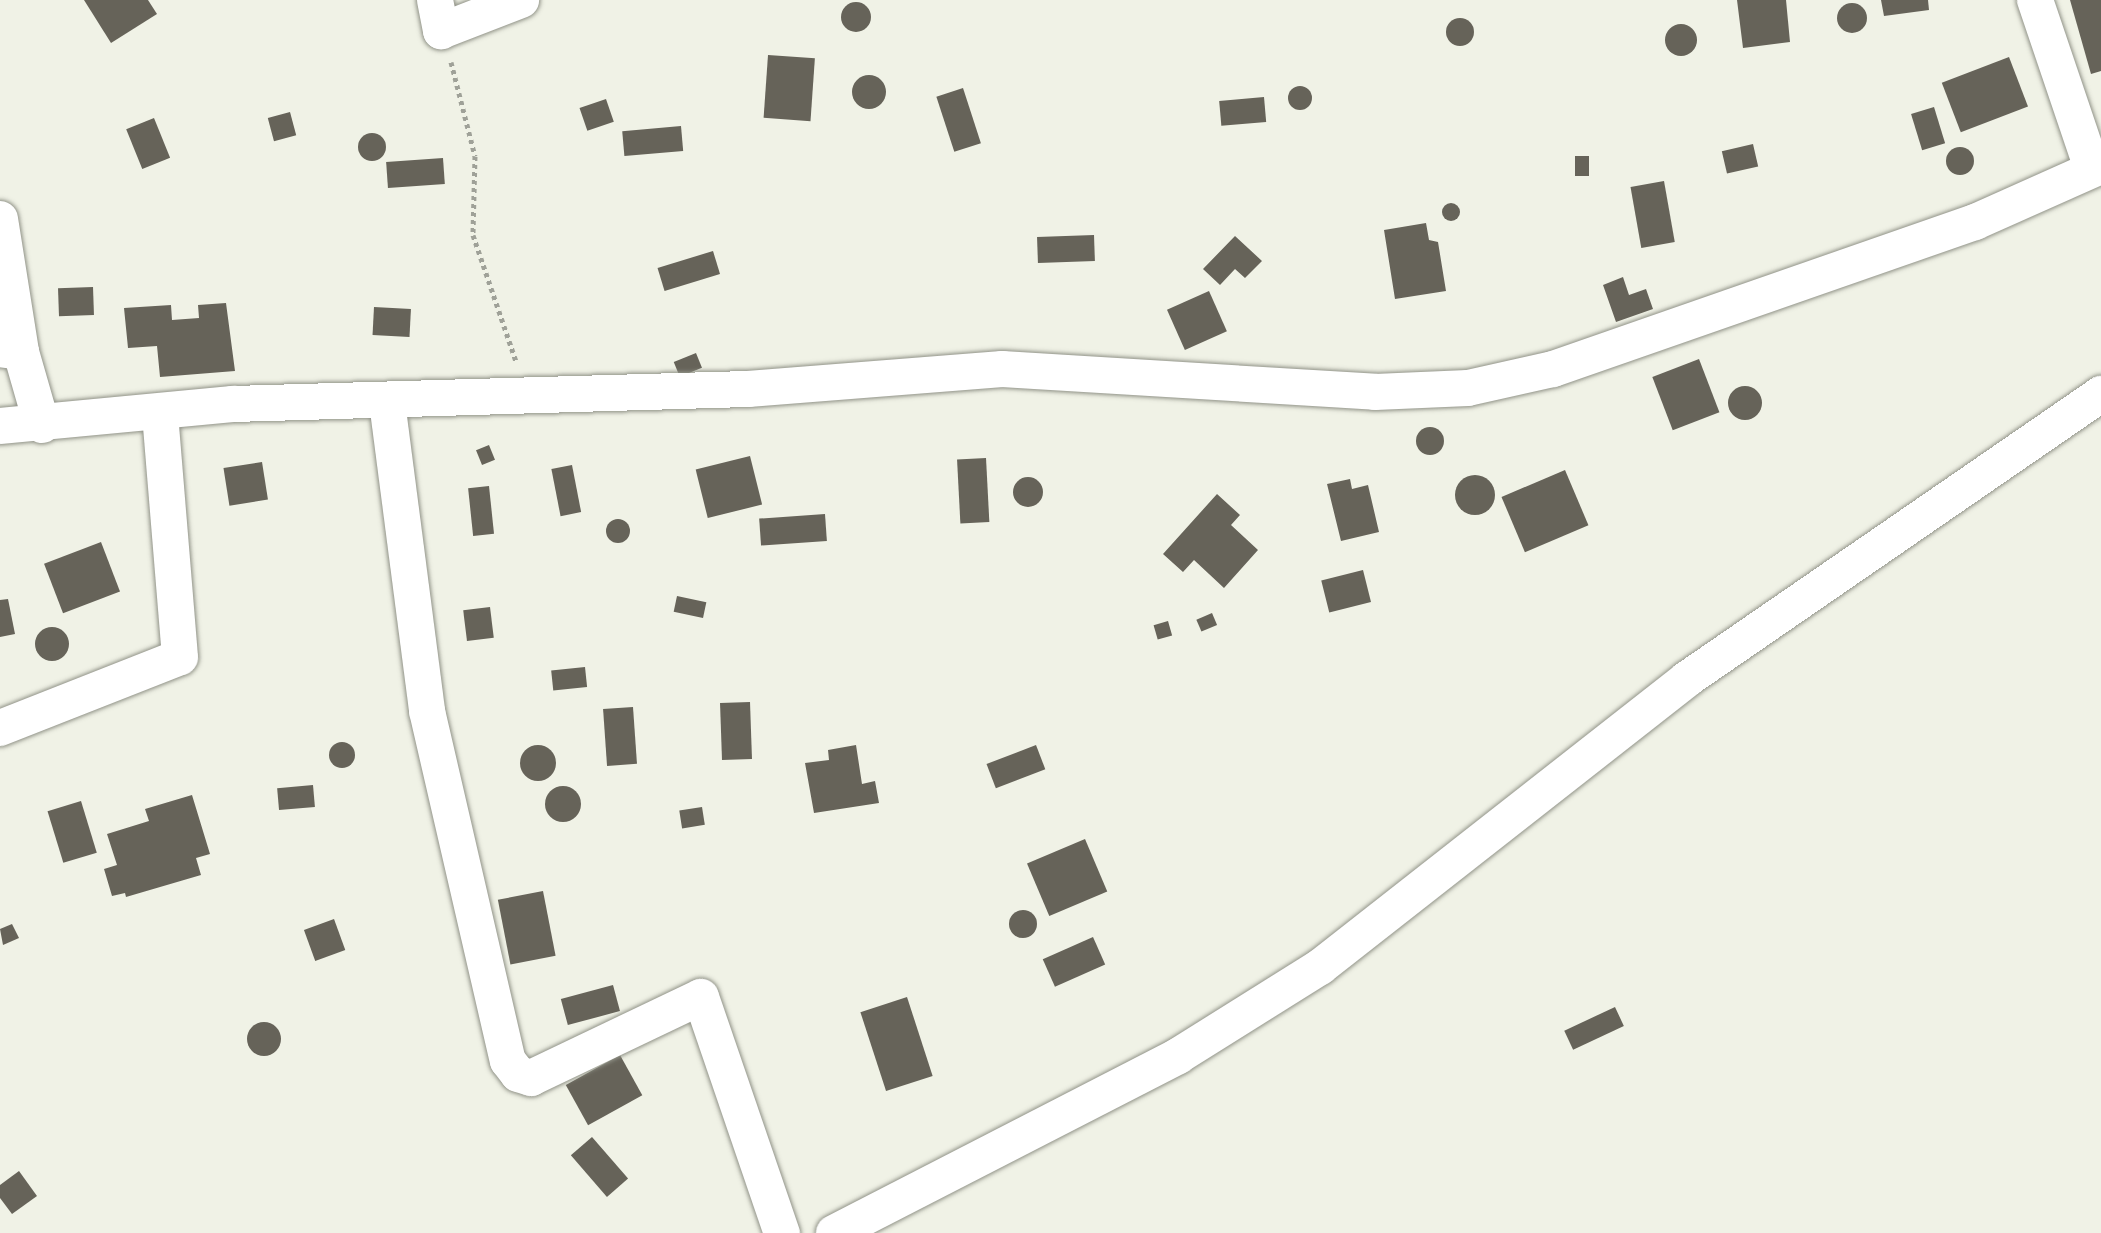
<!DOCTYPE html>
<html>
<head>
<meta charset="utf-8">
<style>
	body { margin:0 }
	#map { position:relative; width:2101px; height:1233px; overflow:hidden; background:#f0f2e6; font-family:"Fira Sans Condensed",sans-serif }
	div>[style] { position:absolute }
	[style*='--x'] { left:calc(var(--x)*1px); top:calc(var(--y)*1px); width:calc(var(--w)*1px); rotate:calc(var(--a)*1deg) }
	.building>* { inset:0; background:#666359; transform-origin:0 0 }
	.round { border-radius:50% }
	.path>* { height:5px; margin-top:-2.5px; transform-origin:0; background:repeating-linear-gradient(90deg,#9fa198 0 4px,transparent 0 8px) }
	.roads { filter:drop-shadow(0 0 2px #919388) drop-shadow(0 0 2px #919388) }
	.minor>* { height:36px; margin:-18px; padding:0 18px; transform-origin:18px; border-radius:18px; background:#fff }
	span { translate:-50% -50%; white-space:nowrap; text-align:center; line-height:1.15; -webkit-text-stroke:8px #f0f2e6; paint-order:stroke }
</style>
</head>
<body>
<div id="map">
	<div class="building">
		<i style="clip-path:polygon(84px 0,148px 0,157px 14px,111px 43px)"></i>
		<i style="clip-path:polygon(1737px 0,1786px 0,1790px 42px,1743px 48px)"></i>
		<i style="clip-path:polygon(1881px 0,1928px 0,1929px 10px,1884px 16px)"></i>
		<i style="clip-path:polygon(2070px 0,2101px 0,2101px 71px,2091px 74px)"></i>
		<i class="round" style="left:841px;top:2px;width:30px;height:30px"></i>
		<i class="round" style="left:1837px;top:3px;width:30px;height:30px"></i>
		<i class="round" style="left:1446px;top:18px;width:28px;height:28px"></i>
		<i class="round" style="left:1665px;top:24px;width:32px;height:32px"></i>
		<i style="left:768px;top:55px;width:47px;height:63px;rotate:4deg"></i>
		<i style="left:2009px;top:57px;width:53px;height:72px;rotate:69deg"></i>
		<i class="round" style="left:852px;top:75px;width:34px;height:34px"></i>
		<i class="round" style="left:1288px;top:86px;width:24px;height:24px"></i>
		<i style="left:963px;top:88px;width:58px;height:28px;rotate:72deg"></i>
		<i style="left:1264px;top:97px;width:25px;height:45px;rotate:85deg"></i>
		<i style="left:606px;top:99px;width:24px;height:28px;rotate:71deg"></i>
		<i style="left:1934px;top:107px;width:38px;height:24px;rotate:73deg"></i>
		<i style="left:290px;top:112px;width:24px;height:23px;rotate:75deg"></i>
		<i style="left:154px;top:118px;width:43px;height:30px;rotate:68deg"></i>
		<i style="left:681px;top:126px;width:25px;height:59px;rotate:85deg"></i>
		<i class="round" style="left:358px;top:133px;width:28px;height:28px"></i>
		<i style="left:1753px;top:144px;width:23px;height:32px;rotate:77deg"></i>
		<i class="round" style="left:1946px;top:147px;width:28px;height:28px"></i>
		<i style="left:1575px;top:156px;width:14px;height:20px"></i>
		<i style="left:443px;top:158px;width:26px;height:57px;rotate:86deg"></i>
		<i style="left:1664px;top:181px;width:62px;height:34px;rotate:80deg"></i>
		<i class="round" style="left:1442px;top:203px;width:18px;height:18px"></i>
		<i style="clip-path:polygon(1426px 223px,1429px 240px,1438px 242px,1446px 291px,1395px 299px,1384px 230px)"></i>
		<i style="left:1094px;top:235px;width:26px;height:57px;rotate:88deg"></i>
		<i style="clip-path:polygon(1235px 236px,1262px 261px,1245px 278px,1235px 269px,1220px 285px,1203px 269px)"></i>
		<i style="left:713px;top:251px;width:24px;height:58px;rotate:73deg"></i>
		<i style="clip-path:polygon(1623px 277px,1629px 295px,1646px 289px,1653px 309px,1616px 322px,1603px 285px)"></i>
		<i style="left:93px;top:287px;width:28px;height:35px;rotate:88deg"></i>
		<i style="left:1209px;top:291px;width:44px;height:46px;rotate:66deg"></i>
		<i style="clip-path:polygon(226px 303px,235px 371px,160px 377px,157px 346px,128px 348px,124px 308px,171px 305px,172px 320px,199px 318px,198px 305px)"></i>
		<i style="left:374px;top:307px;width:37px;height:28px;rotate:3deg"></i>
		<i style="left:696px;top:353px;width:16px;height:24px;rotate:68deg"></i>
		<i style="left:1699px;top:359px;width:57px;height:50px;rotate:69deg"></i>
		<i class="round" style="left:1728px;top:386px;width:34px;height:34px"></i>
		<i class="round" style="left:1416px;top:427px;width:28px;height:28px"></i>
		<i style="left:489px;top:445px;width:16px;height:14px;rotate:68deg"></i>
		<i style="left:750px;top:456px;width:50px;height:56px;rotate:76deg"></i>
		<i style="left:986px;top:458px;width:64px;height:29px;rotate:87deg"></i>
		<i style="left:262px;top:462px;width:38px;height:39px;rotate:81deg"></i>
		<i style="left:572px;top:465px;width:48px;height:21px;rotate:79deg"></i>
		<i style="left:1565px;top:470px;width:60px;height:69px;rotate:67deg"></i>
		<i class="round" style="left:1455px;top:475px;width:40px;height:40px"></i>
		<i class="round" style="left:1013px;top:477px;width:30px;height:30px"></i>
		<i style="clip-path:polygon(1350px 479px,1352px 489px,1368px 485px,1379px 532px,1341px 541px,1327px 484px)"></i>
		<i style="left:489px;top:486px;width:48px;height:21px;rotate:84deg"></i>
		<i style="clip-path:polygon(1217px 494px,1240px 515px,1231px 525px,1258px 550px,1224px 588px,1194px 560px,1183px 572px,1163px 554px)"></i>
		<i style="left:825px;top:514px;width:27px;height:66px;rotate:86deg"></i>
		<i class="round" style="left:606px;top:519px;width:24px;height:24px"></i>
		<i style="left:101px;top:542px;width:53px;height:61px;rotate:69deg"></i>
		<i style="left:1363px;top:570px;width:33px;height:43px;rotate:76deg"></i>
		<i style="left:677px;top:596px;width:30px;height:16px;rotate:12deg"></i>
		<i style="clip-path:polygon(8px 599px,15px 634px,0 637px,0 600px)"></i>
		<i style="left:490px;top:607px;width:31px;height:27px;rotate:83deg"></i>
		<i style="left:1212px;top:613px;width:13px;height:17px;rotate:67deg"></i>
		<i style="left:1168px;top:621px;width:15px;height:15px;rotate:74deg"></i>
		<i class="round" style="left:35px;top:627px;width:34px;height:34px"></i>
		<i style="left:585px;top:667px;width:20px;height:34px;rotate:84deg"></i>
		<i style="left:750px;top:702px;width:57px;height:30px;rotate:88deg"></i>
		<i style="left:633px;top:707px;width:57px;height:30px;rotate:86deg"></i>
		<i class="round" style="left:329px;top:742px;width:26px;height:26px"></i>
		<i style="clip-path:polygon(856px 745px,862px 784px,875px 781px,879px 803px,814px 813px,805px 763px,829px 760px,828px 750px)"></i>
		<i style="left:1036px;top:745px;width:26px;height:53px;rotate:69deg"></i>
		<i class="round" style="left:520px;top:745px;width:36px;height:36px"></i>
		<i style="left:313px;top:785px;width:22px;height:36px;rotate:85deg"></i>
		<i class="round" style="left:545px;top:786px;width:36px;height:36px"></i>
		<i style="clip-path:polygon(192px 795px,210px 854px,196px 858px,201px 875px,126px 897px,125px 893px,112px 896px,104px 869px,117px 865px,107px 834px,149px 821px,145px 809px)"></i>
		<i style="left:81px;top:801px;width:54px;height:35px;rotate:73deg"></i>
		<i style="left:702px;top:807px;width:18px;height:23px;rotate:81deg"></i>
		<i style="left:1085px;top:839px;width:57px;height:63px;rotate:67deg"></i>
		<i style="left:543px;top:891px;width:66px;height:46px;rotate:79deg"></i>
		<i class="round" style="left:1009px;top:910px;width:28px;height:28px"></i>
		<i style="left:334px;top:919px;width:33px;height:32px;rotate:70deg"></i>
		<i style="clip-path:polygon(12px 924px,19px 938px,3px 945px,0 929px)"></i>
		<i style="left:1093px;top:937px;width:30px;height:55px;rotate:66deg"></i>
		<i style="left:613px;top:985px;width:27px;height:54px;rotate:75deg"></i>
		<i style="left:907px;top:997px;width:83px;height:49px;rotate:72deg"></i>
		<i style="left:1615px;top:1007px;width:21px;height:56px;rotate:65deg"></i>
		<i class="round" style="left:247px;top:1022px;width:34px;height:34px"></i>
		<i style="left:620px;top:1055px;width:46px;height:62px;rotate:61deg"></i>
		<i style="left:592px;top:1137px;width:55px;height:28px;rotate:49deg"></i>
		<i style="clip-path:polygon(19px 1171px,37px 1196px,12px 1214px,0 1198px,0 1185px)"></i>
	</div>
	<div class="path">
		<i style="--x:451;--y:62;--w:97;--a:75.7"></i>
		<i style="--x:475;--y:156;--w:79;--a:91.5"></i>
		<i style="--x:473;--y:235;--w:133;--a:71.2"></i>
	</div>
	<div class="roads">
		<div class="minor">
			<i style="--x:435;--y:0;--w:32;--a:79"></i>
			<i style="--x:441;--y:31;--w:86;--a:-21.2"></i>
			<i style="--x:2035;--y:0;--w:177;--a:71.3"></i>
			<i style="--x:0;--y:219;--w:135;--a:81"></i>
			<i style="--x:21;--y:352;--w:21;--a:-172"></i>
			<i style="--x:21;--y:352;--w:76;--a:74"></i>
			<i style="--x:387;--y:402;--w:312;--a:82.6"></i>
			<i style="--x:427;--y:711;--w:359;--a:77"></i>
			<i style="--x:508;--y:1061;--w:16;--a:52"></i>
			<i style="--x:518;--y:1074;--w:14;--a:17"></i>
			<i style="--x:531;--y:1078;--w:188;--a:-25.5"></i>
			<i style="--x:701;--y:997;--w:250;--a:71.1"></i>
			<i style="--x:0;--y:426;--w:234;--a:-5.4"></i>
			<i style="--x:233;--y:404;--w:515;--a:-1.67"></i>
			<i style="--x:748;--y:389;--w:255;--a:-4.5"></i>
			<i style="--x:1002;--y:369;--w:374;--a:3.5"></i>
			<i style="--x:1375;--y:392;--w:93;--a:-2.5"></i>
			<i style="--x:1468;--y:388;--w:87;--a:-12.6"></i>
			<i style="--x:1553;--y:369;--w:447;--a:-19.2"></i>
			<i style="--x:1975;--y:222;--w:138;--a:-24"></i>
			<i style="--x:0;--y:728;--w:193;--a:-21.5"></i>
			<i style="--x:180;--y:657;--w:245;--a:-94.7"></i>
			<i style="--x:834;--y:1233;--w:387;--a:-27.2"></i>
			<i style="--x:1178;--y:1056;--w:168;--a:-32.1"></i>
			<i style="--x:1320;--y:967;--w:467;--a:-38.1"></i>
			<i style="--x:1687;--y:679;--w:503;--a:-34.54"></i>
		</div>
	</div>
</div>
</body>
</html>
